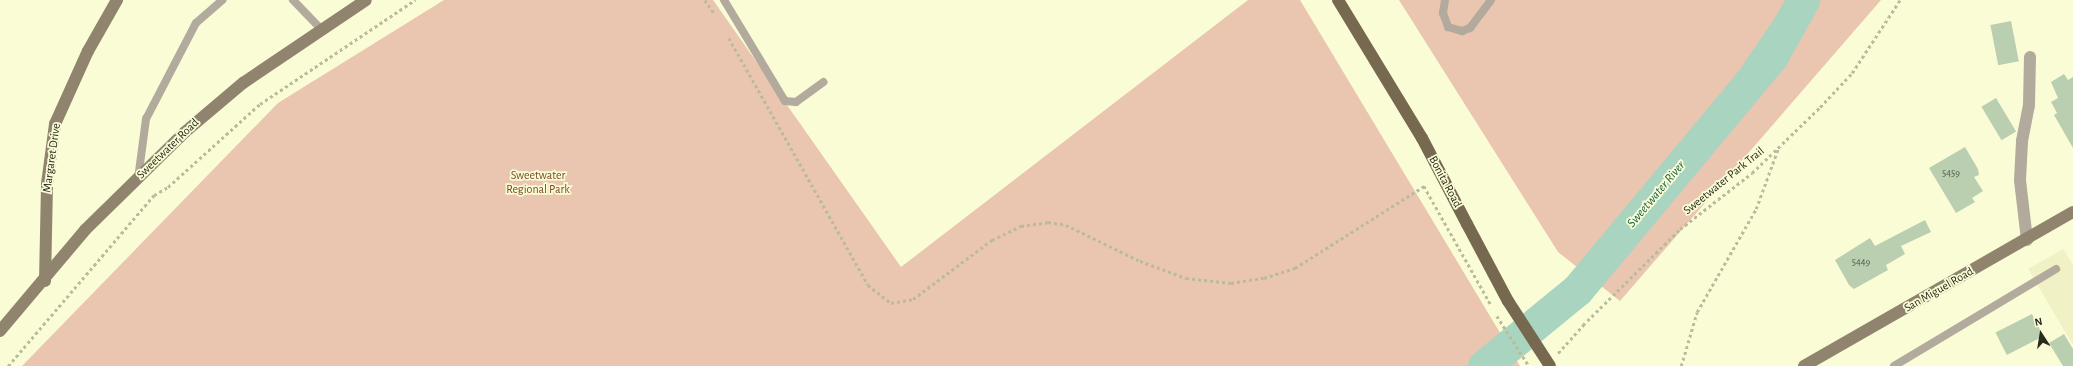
<!DOCTYPE html>
<html>
<head>
<meta charset="utf-8">
<style>
	body { margin:0 }
	#map { position:relative; width:2073px; height:366px; overflow:hidden; background:#fafcd6; font-family:"Alegreya Sans",sans-serif }
	div>[style] { position:absolute }
	[style*='--x'] { left:calc(var(--x)*1px); top:calc(var(--y)*1px); width:calc(var(--w)*1px); rotate:calc(var(--a)*1deg) }
	.built>* { inset:0; background:#f0f1c5 }
	.green>* { inset:0; background:#eac5af }
	.water>* { inset:0; background:#a9d4c0 }
	.river>* { height:33px; margin:-16.5px; padding:0 16.5px; transform-origin:16.5px; border-radius:16.5px; background:#a9d4c0 }
	.building>* { inset:0; background:#b9cfb0; transform-origin:0 0 }
	.path>* { height:2.5px; margin-top:-1.25px; transform-origin:0; background:repeating-linear-gradient(90deg,#babb9d 0 3px,transparent 0 6px) }
	.lane>* { height:8px; margin:-4px; padding:0 4px; transform-origin:4px; border-radius:4px; background:#b2aa9c }
	.street>* { height:12px; margin:-6px; padding:0 6px; transform-origin:6px; border-radius:6px; background:#b2aa9c }
	.secondary>* { height:12px; margin:-6px; padding:0 6px; transform-origin:6px; border-radius:6px; background:#90846f }
	.primary>* { height:12px; margin:-6px; padding:0 6px; transform-origin:6px; border-radius:6px; background:#776950 }
	.primary-bridge>* { height:12px; margin:-6px; padding:0 6px; transform-origin:6px; border-radius:6px; background:#776950 }
	span { translate:-50% -50%; white-space:nowrap; text-align:center; line-height:1.15; -webkit-text-stroke:3.5px #fafcd6; paint-order:stroke }
	.number-label { font-size:10px; color:#4e5442 }
	.number-label span { -webkit-text-stroke-width:0 }
	.street-label { font-size:12px; color:#2a2b1d }
	.park-label { font-size:12px; color:#7a4927 }
	.water-label { font-size:13px; color:#1a6248; font-style:italic }
	.north { position:absolute; left:2021px; top:314px; width:40px; height:40px; -webkit-text-stroke:3px #fafcd6; paint-order:stroke; rotate:348deg; font-size:11px; font-weight:700; line-height:16px; text-align:center; color:#2a2b1d }
	.north::after { content:''; display:block; margin:auto; width:14px; height:18px; background:#2a2b1d; clip-path:polygon(50% 0,100% 100%,50% 72%,0 100%) }
</style>
</head>
<body>
<div id="map">
	<div class="built">
		<i style="clip-path:polygon(2063px 249px,2073px 265px,2073px 345px,2028px 269px)"></i>
	</div>
	<div class="green">
		<i style="clip-path:polygon(444px 0,713px 0,901px 267px,1248px 0,1300px 0,1520px 366px,22px 366px,278px 103px)"></i>
		<i style="clip-path:polygon(1399px 0,1881px 0,1620px 301px,1558px 252px)"></i>
	</div>
	<div class="water">
		<i style="clip-path:polygon(1787px 0,1793px 0,1727px 102px,1598px 258px,1590px 252px,1728px 87px)"></i>
	</div>
	<div class="river">
		<i style="--x:1484;--y:366;--w:120;--a:-39.3"></i>
		<i style="--x:1577;--y:290;--w:305;--a:-50.2"></i>
		<i style="--x:1772;--y:56;--w:64;--a:-61"></i>
	</div>
	<div class="building">
		<i style="left:2011px;top:21px;width:41px;height:21px;rotate:79deg"></i>
		<i style="clip-path:polygon(2064px 74px,2068px 80px,2073px 77px,2073px 148px,2054px 115px,2057px 113px,2051px 102px,2058px 98px,2051px 82px)"></i>
		<i style="left:1996px;top:98px;width:39px;height:17px;rotate:59deg"></i>
		<i style="clip-path:polygon(1965px 147px,1978px 169px,1979px 175px,1974px 177px,1983px 191px,1972px 198px,1975px 202px,1956px 213px,1929px 168px)"></i>
		<i style="clip-path:polygon(1925px 220px,1931px 232px,1901px 246px,1905px 254px,1886px 265px,1888px 270px,1854px 289px,1849px 285px,1835px 260px,1870px 238px,1875px 246px)"></i>
		<i style="left:2032px;top:314px;width:25px;height:41px;rotate:63deg"></i>
		<i style="clip-path:polygon(2064px 334px,2073px 349px,2073px 366px,2063px 366px,2049px 343px)"></i>
	</div>
	<div class="path">
		<i style="--x:705;--y:0;--w:16;--a:55"></i>
		<i style="--x:729;--y:38;--w:283;--a:60.6"></i>
		<i style="--x:868;--y:285;--w:29;--a:38"></i>
		<i style="--x:891;--y:303;--w:22;--a:-10"></i>
		<i style="--x:913;--y:299;--w:99;--a:-36.8"></i>
		<i style="--x:992;--y:240;--w:32;--a:-26"></i>
		<i style="--x:1021;--y:226;--w:27;--a:-8"></i>
		<i style="--x:1048;--y:222;--w:18;--a:9"></i>
		<i style="--x:1066;--y:225;--w:82;--a:25.9"></i>
		<i style="--x:1140;--y:261;--w:49;--a:20.3"></i>
		<i style="--x:1186;--y:278;--w:45;--a:6.3"></i>
		<i style="--x:1231;--y:283;--w:33;--a:-9"></i>
		<i style="--x:1264;--y:278;--w:33;--a:-18"></i>
		<i style="--x:1295;--y:268;--w:153;--a:-32.4"></i>
		<i style="--x:1424;--y:186;--w:137;--a:60.6"></i>
		<i style="--x:1497;--y:316;--w:59;--a:57.4"></i>
		<i style="--x:1558;--y:353;--w:38;--a:-48"></i>
		<i style="--x:1583;--y:325;--w:136;--a:-44.7"></i>
		<i style="--x:1680;--y:229;--w:91;--a:-37.9"></i>
		<i style="--x:1752;--y:173;--w:95;--a:-44.1"></i>
		<i style="--x:1820;--y:107;--w:47;--a:-46.7"></i>
		<i style="--x:1852;--y:73;--w:87;--a:-56.7"></i>
		<i style="--x:8;--y:366;--w:225;--a:-49.5"></i>
		<i style="--x:154;--y:195;--w:16;--a:-30"></i>
		<i style="--x:168;--y:187;--w:124;--a:-42.1"></i>
		<i style="--x:260;--y:104;--w:187;--a:-33.9"></i>
		<i style="--x:1681;--y:366;--w:56;--a:-73.5"></i>
		<i style="--x:1697;--y:312;--w:119;--a:-60.2"></i>
		<i style="--x:1756;--y:209;--w:64;--a:-69.9"></i>
	</div>
	<div class="lane">
		<i style="--x:293;--y:0;--w:42;--a:46"></i>
		<i style="--x:724;--y:0;--w:118;--a:58.9"></i>
		<i style="--x:785;--y:101;--w:11;--a:5"></i>
		<i style="--x:796;--y:102;--w:34;--a:-36"></i>
		<i style="--x:1445;--y:0;--w:13;--a:99"></i>
		<i style="--x:1443;--y:13;--w:15;--a:70"></i>
		<i style="--x:1448;--y:27;--w:15;--a:16"></i>
		<i style="--x:1462;--y:31;--w:9;--a:-21"></i>
		<i style="--x:1470;--y:28;--w:35;--a:-53"></i>
		<i style="--x:138;--y:179;--w:61;--a:-82.4"></i>
		<i style="--x:146;--y:119;--w:108;--a:-62.5"></i>
		<i style="--x:196;--y:23;--w:35;--a:-41"></i>
		<i style="--x:1894;--y:366;--w:189;--a:-30.9"></i>
	</div>
	<div class="street">
		<i style="--x:2027;--y:240;--w:60;--a:-96.7"></i>
		<i style="--x:2020;--y:180;--w:39;--a:-87"></i>
		<i style="--x:2022;--y:141;--w:37;--a:-79"></i>
		<i style="--x:2029;--y:105;--w:48;--a:-88.8"></i>
	</div>
	<div class="secondary">
		<i style="--x:45;--y:281;--w:97;--a:-88.8"></i>
		<i style="--x:47;--y:184;--w:61;--a:-82.4"></i>
		<i style="--x:55;--y:124;--w:80;--a:-65.7"></i>
		<i style="--x:88;--y:51;--w:59;--a:-60.4"></i>
		<i style="--x:0;--y:331;--w:132;--a:-49.9"></i>
		<i style="--x:85;--y:230;--w:140;--a:-44.4"></i>
		<i style="--x:185;--y:132;--w:76;--a:-40.2"></i>
		<i style="--x:243;--y:83;--w:148;--a:-34"></i>
		<i style="--x:1804;--y:366;--w:310;--a:-29.8"></i>
	</div>
	<div class="primary">
		<i style="--x:1338;--y:0;--w:162;--a:58.7"></i>
		<i style="--x:1422;--y:138;--w:97;--a:62.4"></i>
	</div>
	<div class="primary-bridge">
		<i style="--x:1467;--y:224;--w:87;--a:62"></i>
		<i style="--x:1508;--y:301;--w:77;--a:57.1"></i>
	</div>
	<div class="number-label">
		<span style="left:1951px;top:174px">5459</span>
		<span style="left:1861px;top:263px">5449</span>
	</div>
	<div class="street-label">
		<span style="left:168px;top:149px;rotate:-44deg">Sweetwater Road</span>
		<span style="left:52px;top:158px;rotate:-82deg">Margaret Drive</span>
		<span style="left:1724px;top:181px;rotate:-39deg">Sweetwater Park Trail</span>
		<span style="left:1445px;top:182px;rotate:62deg">Bonita Road</span>
		<span style="left:1939px;top:290px;rotate:-30deg">San Miguel Road</span>
	</div>
	<div class="park-label">
		<span style="left:538px;top:183px">Sweetwater<br>Regional Park</span>
	</div>
	<div class="water-label">
		<span style="left:1657px;top:195px;rotate:-50deg">Sweetwater River</span>
	</div>
	<div class="north">N</div>
</div>
</body>
</html>
